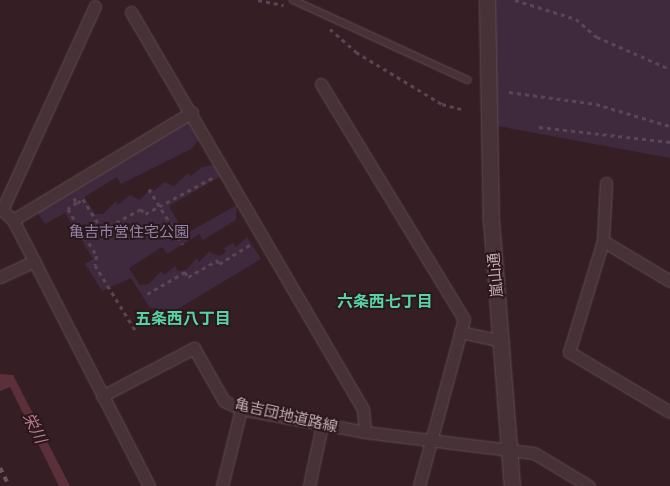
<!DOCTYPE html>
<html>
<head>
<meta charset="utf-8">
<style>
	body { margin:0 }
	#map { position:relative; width:670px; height:486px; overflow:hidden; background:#361f24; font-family:"DM Sans","Noto Sans JP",sans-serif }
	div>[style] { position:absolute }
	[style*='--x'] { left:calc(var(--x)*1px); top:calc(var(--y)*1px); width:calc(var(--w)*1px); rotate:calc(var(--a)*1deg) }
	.green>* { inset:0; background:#3f293c }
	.water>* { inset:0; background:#5c303a }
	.path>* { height:2.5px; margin-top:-1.25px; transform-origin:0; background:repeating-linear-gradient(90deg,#5c4454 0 4px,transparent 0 8px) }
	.roads { filter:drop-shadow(0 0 1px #624d51) drop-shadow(0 0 1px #624d51) }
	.service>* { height:5.5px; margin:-2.75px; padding:0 2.75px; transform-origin:2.75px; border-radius:2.75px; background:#473237 }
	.minor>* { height:11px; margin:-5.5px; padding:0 5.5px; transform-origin:5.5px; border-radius:5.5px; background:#473237 }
	.tertiary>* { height:15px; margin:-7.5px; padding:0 7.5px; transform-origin:7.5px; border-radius:7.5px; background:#473237 }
	.rail>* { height:4px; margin-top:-2px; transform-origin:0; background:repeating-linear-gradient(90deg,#6e545a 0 5px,transparent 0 10px) }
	span { translate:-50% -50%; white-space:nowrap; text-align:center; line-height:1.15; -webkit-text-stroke:4px #2b181c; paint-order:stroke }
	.park-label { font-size:15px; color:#9483a9 }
	.street-label { font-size:15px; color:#c4acb1 }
	.neighbourhood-label { font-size:16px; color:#57d4a6; font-weight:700 }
	.water-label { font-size:16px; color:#b27b88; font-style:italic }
</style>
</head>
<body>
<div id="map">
	<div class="green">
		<i style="clip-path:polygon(487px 0,670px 0,670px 158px,487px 124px)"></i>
		<i style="clip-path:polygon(185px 116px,199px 140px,191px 149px,121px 184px,117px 177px,84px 197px,95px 214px,103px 214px,116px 201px,118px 205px,130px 195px,140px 200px,151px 188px,154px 191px,164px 182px,174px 186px,188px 173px,191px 176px,202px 167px,214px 165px,221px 176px,169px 206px,185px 234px,237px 205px,236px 220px,203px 240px,199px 234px,167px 254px,162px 247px,129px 268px,140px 285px,149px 284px,161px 271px,164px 275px,175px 266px,178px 271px,186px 270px,197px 258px,199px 262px,209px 252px,219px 256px,226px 252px,224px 248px,233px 243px,236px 247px,247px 237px,261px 259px,176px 310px,150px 308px,131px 278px,102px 291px,85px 264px,93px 259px,65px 213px,45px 224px,35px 209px)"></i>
	</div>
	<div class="water">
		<i style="clip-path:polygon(0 374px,13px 375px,70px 486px,59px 486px,10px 387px,0 391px)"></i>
	</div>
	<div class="path">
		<i style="--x:258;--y:0;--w:26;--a:11"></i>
		<i style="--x:515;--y:0;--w:64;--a:17.3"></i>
		<i style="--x:576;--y:19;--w:28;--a:41"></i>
		<i style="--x:597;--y:37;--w:80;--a:23.7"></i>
		<i style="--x:330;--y:29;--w:35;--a:41"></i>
		<i style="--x:356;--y:52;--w:100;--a:31.2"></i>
		<i style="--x:442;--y:104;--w:20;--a:15"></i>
		<i style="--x:509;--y:92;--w:88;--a:7.9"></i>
		<i style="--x:596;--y:104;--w:77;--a:16.6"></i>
		<i style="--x:539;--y:127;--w:132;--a:6.5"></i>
		<i style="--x:149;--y:189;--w:65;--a:58.3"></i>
		<i style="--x:74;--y:198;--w:6;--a:59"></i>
		<i style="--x:77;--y:203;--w:11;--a:146"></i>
		<i style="--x:68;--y:209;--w:55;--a:58.3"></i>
		<i style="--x:97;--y:256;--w:9;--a:103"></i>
		<i style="--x:95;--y:265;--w:78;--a:58.2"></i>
		<i style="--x:77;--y:203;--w:7;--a:-34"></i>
		<i style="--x:83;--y:199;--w:36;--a:58"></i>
		<i style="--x:102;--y:230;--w:44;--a:-28.3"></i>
		<i style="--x:141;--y:209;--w:6;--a:51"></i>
		<i style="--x:145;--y:214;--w:78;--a:-28.2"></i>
		<i style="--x:147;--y:294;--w:44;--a:-30.1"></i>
		<i style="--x:185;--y:272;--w:6;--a:59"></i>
		<i style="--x:188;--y:277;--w:34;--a:-30"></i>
		<i style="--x:217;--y:260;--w:4;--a:63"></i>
		<i style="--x:219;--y:264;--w:40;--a:-32"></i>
	</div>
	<div class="roads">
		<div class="service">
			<i style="--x:293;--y:0;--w:192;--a:24.6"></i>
		</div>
		<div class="minor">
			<i style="--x:131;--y:12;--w:460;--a:59.7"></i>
			<i style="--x:363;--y:409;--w:23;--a:85"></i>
			<i style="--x:321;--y:84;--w:275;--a:58.7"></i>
			<i style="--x:464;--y:319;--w:173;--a:105.1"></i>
			<i style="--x:606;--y:183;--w:58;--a:93"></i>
			<i style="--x:603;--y:241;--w:116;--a:107"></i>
			<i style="--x:569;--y:352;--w:117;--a:30.7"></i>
			<i style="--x:0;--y:208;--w:18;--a:43"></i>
			<i style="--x:13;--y:220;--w:299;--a:62.9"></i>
			<i style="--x:2;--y:210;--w:224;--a:-65.5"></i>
			<i style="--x:13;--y:220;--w:209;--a:-31.1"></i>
			<i style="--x:603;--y:241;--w:78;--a:30.8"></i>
			<i style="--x:0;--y:277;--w:38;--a:-25"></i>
			<i style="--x:460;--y:332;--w:43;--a:12.1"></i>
			<i style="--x:102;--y:396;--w:104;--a:-27.6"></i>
			<i style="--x:194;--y:348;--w:61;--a:60.5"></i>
			<i style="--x:224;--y:401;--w:19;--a:25"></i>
			<i style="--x:241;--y:409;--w:126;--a:10.5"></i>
			<i style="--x:365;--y:432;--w:170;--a:7.1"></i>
			<i style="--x:534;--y:453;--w:64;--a:31"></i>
			<i style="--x:222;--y:486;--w:79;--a:-76.1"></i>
			<i style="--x:309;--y:486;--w:62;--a:-78"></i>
		</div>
		<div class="tertiary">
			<i style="--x:487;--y:0;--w:220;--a:89"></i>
			<i style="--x:491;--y:220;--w:267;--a:85.5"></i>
		</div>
	</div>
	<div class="rail">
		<i style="--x:0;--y:468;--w:20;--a:63"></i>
	</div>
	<div class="park-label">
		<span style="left:129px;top:233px">亀吉市営住宅公園</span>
	</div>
	<div class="street-label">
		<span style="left:496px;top:275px;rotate:-95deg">嵐山通</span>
		<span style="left:286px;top:416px;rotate:13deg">亀吉団地道路線</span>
	</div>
	<div class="neighbourhood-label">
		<span style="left:385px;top:302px">六条西七丁目</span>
		<span style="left:183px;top:319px">五条西八丁目</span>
	</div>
	<div class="water-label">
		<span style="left:34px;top:428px;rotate:63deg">栄川</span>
	</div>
</div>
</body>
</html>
